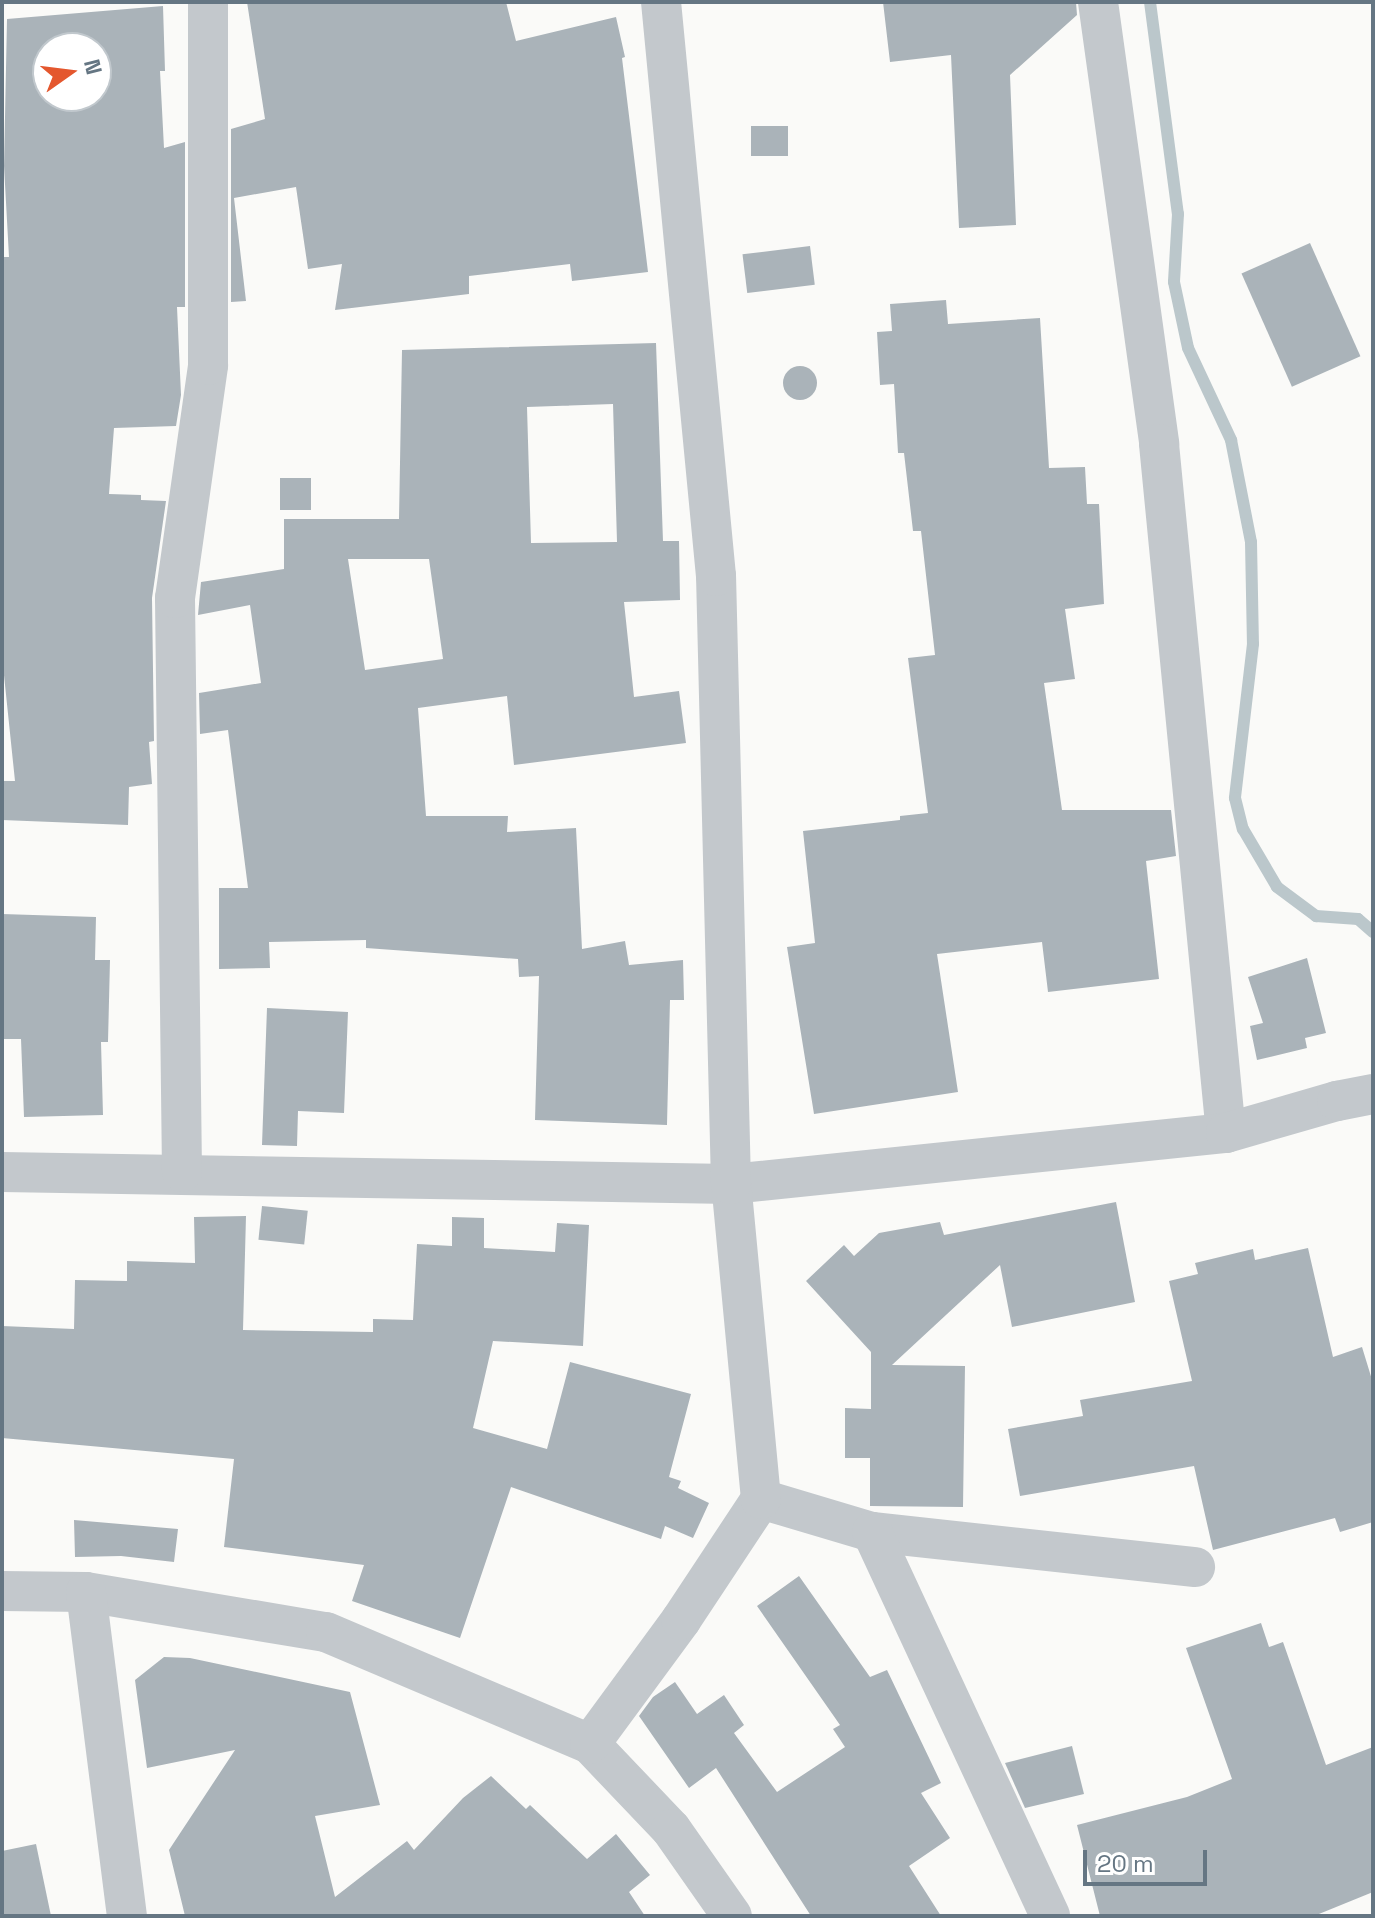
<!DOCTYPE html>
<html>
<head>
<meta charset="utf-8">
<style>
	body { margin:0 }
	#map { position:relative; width:1375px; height:1918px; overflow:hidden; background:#fafaf8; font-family:"Space Grotesk",sans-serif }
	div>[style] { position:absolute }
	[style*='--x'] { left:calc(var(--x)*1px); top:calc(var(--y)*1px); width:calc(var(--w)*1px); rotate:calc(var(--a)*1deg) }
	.stream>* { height:12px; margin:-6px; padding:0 6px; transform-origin:6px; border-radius:6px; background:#bbc7cb }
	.building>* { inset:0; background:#aab3b9; transform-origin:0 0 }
	.round { border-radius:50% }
	.minor>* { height:40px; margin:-20px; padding:0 20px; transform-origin:20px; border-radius:20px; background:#c3c8cc }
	span { translate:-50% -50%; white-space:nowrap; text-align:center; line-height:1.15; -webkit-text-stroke:8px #fff; paint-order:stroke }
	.frame { position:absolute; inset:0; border:4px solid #657683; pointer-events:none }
	.north { position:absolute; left:32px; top:32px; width:80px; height:80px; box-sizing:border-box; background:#fff; border:2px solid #c1c8cd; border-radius:50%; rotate:76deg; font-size:22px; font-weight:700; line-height:32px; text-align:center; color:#657683 }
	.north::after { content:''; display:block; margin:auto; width:28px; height:36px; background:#e4572e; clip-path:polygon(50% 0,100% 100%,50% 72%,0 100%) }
	.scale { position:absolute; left:1083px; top:1850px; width:124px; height:36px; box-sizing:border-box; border:4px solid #657683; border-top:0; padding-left:10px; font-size:24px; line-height:28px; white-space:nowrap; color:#657683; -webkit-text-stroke:6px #fff; paint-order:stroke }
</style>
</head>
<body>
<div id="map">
	<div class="stream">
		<i style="--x:1150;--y:2;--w:214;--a:82.5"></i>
		<i style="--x:1178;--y:214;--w:68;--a:93.4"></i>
		<i style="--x:1174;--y:282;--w:67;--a:78"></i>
		<i style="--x:1188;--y:348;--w:102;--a:64.9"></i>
		<i style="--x:1231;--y:440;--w:104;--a:78.9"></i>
		<i style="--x:1251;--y:542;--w:102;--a:88.9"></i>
		<i style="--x:1253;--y:644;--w:155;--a:96.7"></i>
		<i style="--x:1235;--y:798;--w:32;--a:76"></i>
		<i style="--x:1243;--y:829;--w:67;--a:59.6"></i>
		<i style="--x:1277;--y:887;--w:49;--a:36.6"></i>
		<i style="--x:1316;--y:916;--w:42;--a:4.1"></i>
		<i style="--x:1358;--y:919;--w:20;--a:41"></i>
	</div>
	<div class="building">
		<i style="clip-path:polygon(247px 2px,506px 2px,516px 41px,616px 17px,625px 57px,622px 58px,648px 272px,572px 281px,570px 264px,469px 276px,469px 294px,335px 310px,342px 264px,308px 269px,296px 187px,234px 198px,246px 301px,231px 302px,231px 129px,265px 119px)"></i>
		<i style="clip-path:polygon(883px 2px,1076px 2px,1077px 15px,1010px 75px,1016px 225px,959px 228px,951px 55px,890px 62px)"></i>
		<i style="clip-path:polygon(evenodd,163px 6px,165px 71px,160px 71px,164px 148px,185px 142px,185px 307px,177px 307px,181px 395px,176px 426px,114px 428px,109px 494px,141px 495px,141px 500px,166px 501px,152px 598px,154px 741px,149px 742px,152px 784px,129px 787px,128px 825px,2px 820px,2px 781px,15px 781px,2px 656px,2px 257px,9px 257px,4px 166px,7px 19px,163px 6px,48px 48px,96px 48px,96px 96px,48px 96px,48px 48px)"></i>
		<i style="left:751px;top:126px;width:37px;height:30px"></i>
		<i style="left:1310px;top:243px;width:124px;height:75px;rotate:66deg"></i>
		<i style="left:810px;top:246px;width:39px;height:68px;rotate:83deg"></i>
		<i style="clip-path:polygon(946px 300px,948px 324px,1040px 318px,1049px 468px,1085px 467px,1087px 504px,1099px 504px,1104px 604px,1065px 609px,1075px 679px,1044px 683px,1062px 810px,1171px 810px,1176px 856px,1146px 861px,1159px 979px,1048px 992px,1042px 942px,937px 954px,958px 1092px,814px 1114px,787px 947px,815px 943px,803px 831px,900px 820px,900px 816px,928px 813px,908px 658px,935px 655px,921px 531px,913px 531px,904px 453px,898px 453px,894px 384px,880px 385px,877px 332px,892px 331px,890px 304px)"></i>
		<i style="clip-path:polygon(evenodd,656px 343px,663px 541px,679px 541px,680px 600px,624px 602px,634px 697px,679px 691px,686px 743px,514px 765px,507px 696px,418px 708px,426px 816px,508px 816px,507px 832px,576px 828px,582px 949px,625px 941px,629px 965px,683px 960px,684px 1000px,670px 1000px,667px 1125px,535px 1120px,539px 976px,519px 977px,518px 959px,366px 948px,366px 940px,269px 942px,270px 968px,219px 969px,219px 888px,248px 888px,228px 730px,200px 734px,199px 693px,261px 683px,250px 605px,198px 615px,201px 582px,284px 569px,284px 519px,399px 519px,402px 350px,656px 343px,613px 404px,617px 542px,531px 543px,527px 407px,613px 404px,656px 343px,348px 559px,429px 559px,443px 659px,365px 670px,348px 559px)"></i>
		<i class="round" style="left:783px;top:366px;width:34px;height:34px"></i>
		<i style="left:280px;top:478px;width:31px;height:32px"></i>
		<i style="clip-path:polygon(2px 914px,96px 917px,95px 960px,110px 960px,108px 1042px,101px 1042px,103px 1115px,24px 1117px,21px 1039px,3px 1039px)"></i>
		<i style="clip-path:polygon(1307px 958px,1326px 1033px,1305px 1038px,1307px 1048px,1257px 1060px,1250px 1026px,1263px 1023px,1248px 977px)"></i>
		<i style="clip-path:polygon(267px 1008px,348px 1012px,344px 1113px,298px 1111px,297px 1146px,262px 1145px)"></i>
		<i style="clip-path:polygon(1116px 1202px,1135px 1302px,1012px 1327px,1000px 1265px,892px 1365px,965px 1366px,963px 1507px,870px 1506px,870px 1458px,845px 1458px,845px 1408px,871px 1409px,871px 1352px,806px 1281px,844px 1245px,854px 1256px,879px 1233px,940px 1222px,944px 1235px)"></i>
		<i style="left:262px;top:1206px;width:46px;height:34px;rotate:6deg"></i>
		<i style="clip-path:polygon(246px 1216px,243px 1330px,373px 1332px,373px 1319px,413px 1320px,417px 1244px,452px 1246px,452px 1217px,484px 1218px,484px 1248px,555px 1252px,557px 1223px,589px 1225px,583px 1346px,493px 1341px,473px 1428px,547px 1449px,570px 1362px,691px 1394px,669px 1477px,681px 1481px,678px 1488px,709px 1503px,693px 1538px,665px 1526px,661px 1539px,511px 1487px,460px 1638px,352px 1601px,364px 1565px,224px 1547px,234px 1459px,2px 1438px,2px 1326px,74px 1329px,75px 1280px,127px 1281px,127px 1261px,195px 1263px,194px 1217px)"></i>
		<i style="clip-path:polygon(1308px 1248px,1333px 1357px,1362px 1347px,1373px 1383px,1373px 1522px,1340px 1532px,1335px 1518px,1213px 1550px,1194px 1466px,1020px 1496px,1008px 1429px,1083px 1416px,1080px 1400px,1192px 1381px,1169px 1281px,1198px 1274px,1195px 1263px,1253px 1249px,1255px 1260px)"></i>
		<i style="clip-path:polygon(74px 1520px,178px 1529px,174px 1562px,121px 1556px,75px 1557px)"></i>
		<i style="clip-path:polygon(799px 1576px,870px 1677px,887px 1670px,941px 1783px,921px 1793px,950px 1838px,909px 1866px,941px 1916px,811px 1916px,716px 1768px,689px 1788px,639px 1716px,653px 1697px,675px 1682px,697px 1714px,724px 1695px,744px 1725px,734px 1733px,777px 1792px,845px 1747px,833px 1729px,840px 1725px,757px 1606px)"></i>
		<i style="clip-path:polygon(1261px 1623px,1269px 1647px,1283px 1642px,1326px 1765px,1373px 1747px,1373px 1892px,1314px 1916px,1100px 1916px,1077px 1825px,1187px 1797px,1232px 1779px,1186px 1648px)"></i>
		<i style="clip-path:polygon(164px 1657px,190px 1658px,350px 1692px,380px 1805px,315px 1816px,335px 1897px,407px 1841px,414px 1850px,463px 1798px,491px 1776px,526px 1809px,530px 1805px,587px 1859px,616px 1834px,650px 1875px,629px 1892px,645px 1916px,185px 1916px,169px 1850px,235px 1750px,147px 1768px,135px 1680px)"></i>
		<i style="clip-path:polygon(1072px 1746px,1084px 1794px,1025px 1808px,1005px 1763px)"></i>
		<i style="clip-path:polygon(36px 1844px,51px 1916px,2px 1916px,2px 1851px)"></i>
	</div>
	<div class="minor">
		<i style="--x:1098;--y:2;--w:446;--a:82.1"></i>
		<i style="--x:1159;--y:444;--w:692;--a:84.45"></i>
		<i style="--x:2;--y:1172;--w:729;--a:0.94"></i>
		<i style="--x:731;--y:1184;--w:498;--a:-5.9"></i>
		<i style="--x:1226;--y:1133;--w:116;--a:-16.1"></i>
		<i style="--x:1337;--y:1101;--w:37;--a:-11"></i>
		<i style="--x:182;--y:1172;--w:574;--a:-90.7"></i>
		<i style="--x:175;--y:598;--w:235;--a:-81.9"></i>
		<i style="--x:208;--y:365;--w:363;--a:-90"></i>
		<i style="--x:761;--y:1499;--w:116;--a:16.6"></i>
		<i style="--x:872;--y:1532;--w:325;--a:6.2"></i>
		<i style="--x:872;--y:1532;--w:423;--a:65.1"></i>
		<i style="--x:2;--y:1591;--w:84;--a:0.7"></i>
		<i style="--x:86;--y:1592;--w:243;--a:9.5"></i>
		<i style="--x:326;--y:1632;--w:287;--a:23"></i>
		<i style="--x:590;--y:1744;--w:117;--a:46.4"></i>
		<i style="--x:671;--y:1829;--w:106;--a:55"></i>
		<i style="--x:86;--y:1592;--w:327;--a:82.8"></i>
		<i style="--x:590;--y:1744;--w:154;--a:-53.7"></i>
		<i style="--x:681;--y:1620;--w:145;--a:-56.5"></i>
		<i style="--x:761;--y:1499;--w:316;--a:-95.4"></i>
		<i style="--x:731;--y:1184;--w:608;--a:-91.41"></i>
		<i style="--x:716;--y:576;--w:577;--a:-95.47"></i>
	</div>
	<div class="frame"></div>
	<div class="north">N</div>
	<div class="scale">20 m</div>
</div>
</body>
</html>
